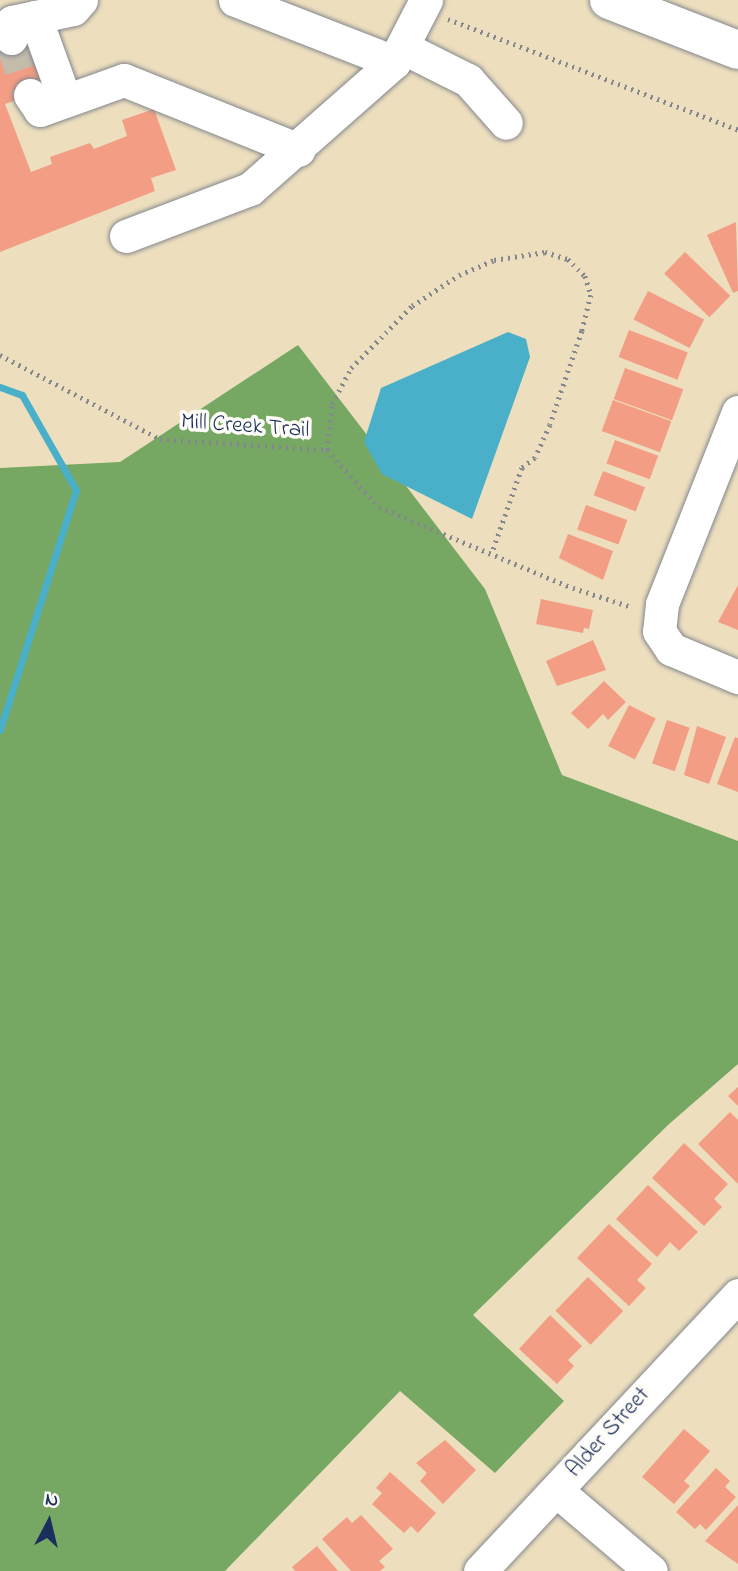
<!DOCTYPE html>
<html>
<head>
<meta charset="utf-8">
<style>
	body { margin:0 }
	#map { position:relative; width:738px; height:1571px; overflow:hidden; background:#eddfbe; font-family:"Indie Flower",sans-serif }
	div>[style] { position:absolute }
	[style*='--x'] { left:calc(var(--x)*1px); top:calc(var(--y)*1px); width:calc(var(--w)*1px); rotate:calc(var(--a)*1deg) }
	.forest>* { inset:0; background:#76a863 }
	.water>* { inset:0; background:#4ab0c9 }
	.stream>* { height:7px; margin:-3.5px; padding:0 3.5px; transform-origin:3.5px; border-radius:3.5px; background:#4ab0c9 }
	.building>* { inset:0; background:#f39d84; transform-origin:0 0 }
	.minor-tunnel>* { height:33px; margin-top:-16.5px; transform-origin:0; background:repeating-linear-gradient(90deg,#c3bcab 0 33px,transparent 0 50px) }
	.path>* { height:4.5px; margin-top:-2.25px; transform-origin:0; background:repeating-linear-gradient(90deg,#84878e 0 2px,transparent 0 7px) }
	.roads { filter:drop-shadow(0 0 2px #84878e) drop-shadow(0 0 2px #84878e) }
	.minor>* { height:33px; margin:-16.5px; padding:0 16.5px; transform-origin:16.5px; border-radius:16.5px; background:#fff }
	.major>* { height:38px; margin:-19px; padding:0 19px; transform-origin:19px; border-radius:19px; background:#fff }
	span { translate:-50% -50%; white-space:nowrap; text-align:center; line-height:1.15; -webkit-text-stroke:7px #fdfcf7; paint-order:stroke }
	.street-label { font-size:23px; color:#1b2f5e }
	.north { position:absolute; left:14px; top:1487px; width:70px; height:70px; -webkit-text-stroke:5px #fdfcf7; paint-order:stroke; rotate:7deg; font-size:19px; font-weight:700; line-height:28px; text-align:center; color:#1b2f5e }
	.north::after { content:''; display:block; margin:auto; width:24px; height:32px; background:#1b2f5e; clip-path:polygon(50% 0,100% 100%,50% 72%,0 100%) }
</style>
</head>
<body>
<div id="map">
	<div class="forest">
		<i style="clip-path:polygon(298px 345px,485px 589px,562px 775px,738px 841px,738px 1064px,668px 1125px,473px 1315px,564px 1401px,495px 1473px,400px 1391px,225px 1571px,0 1571px,0 468px,120px 462px)"></i>
	</div>
	<div class="water">
		<i style="clip-path:polygon(508px 332px,526px 339px,530px 357px,472px 519px,382px 474px,364px 442px,381px 388px)"></i>
	</div>
	<div class="stream">
		<i style="--x:0;--y:387;--w:23;--a:20"></i>
		<i style="--x:22;--y:395;--w:109;--a:60.4"></i>
		<i style="--x:76;--y:490;--w:252;--a:107.6"></i>
	</div>
	<div class="building">
		<i style="clip-path:polygon(23px 34px,45px 90px,5px 104px,31px 172px,52px 164px,50px 157px,90px 143px,94px 149px,127px 136px,122px 120px,154px 109px,176px 170px,151px 178px,155px 191px,0 252px,0 41px)"></i>
		<i style="clip-path:polygon(736px 222px,738px 291px,733px 293px,707px 235px)"></i>
		<i style="left:685px;top:252px;width:63px;height:30px;rotate:44deg"></i>
		<i style="left:648px;top:291px;width:63px;height:32px;rotate:27deg"></i>
		<i style="left:629px;top:330px;width:63px;height:29px;rotate:21deg"></i>
		<i style="left:625px;top:368px;width:62px;height:33px;rotate:20deg"></i>
		<i style="left:613px;top:400px;width:62px;height:33px;rotate:20deg"></i>
		<i style="left:615px;top:440px;width:46px;height:25px;rotate:20deg"></i>
		<i style="left:603px;top:471px;width:45px;height:26px;rotate:21deg"></i>
		<i style="left:586px;top:505px;width:44px;height:26px;rotate:20deg"></i>
		<i style="clip-path:polygon(568px 534px,613px 551px,603px 580px,559px 558px)"></i>
		<i style="clip-path:polygon(738px 585px,738px 630px,718px 622px)"></i>
		<i style="clip-path:polygon(541px 599px,593px 610px,589px 629px,584px 628px,583px 633px,536px 624px)"></i>
		<i style="clip-path:polygon(593px 640px,606px 670px,557px 686px,546px 661px)"></i>
		<i style="clip-path:polygon(604px 681px,626px 702px,608px 720px,603px 714px,588px 729px,571px 713px)"></i>
		<i style="left:629px;top:705px;width:30px;height:46px;rotate:27deg"></i>
		<i style="left:667px;top:720px;width:24px;height:46px;rotate:19deg"></i>
		<i style="clip-path:polygon(697px 726px,726px 737px,709px 784px,684px 775px)"></i>
		<i style="clip-path:polygon(735px 737px,738px 738px,738px 792px,717px 784px)"></i>
		<i style="clip-path:polygon(738px 1087px,738px 1106px,728px 1096px)"></i>
		<i style="clip-path:polygon(730px 1112px,738px 1120px,738px 1184px,698px 1144px)"></i>
		<i style="clip-path:polygon(684px 1143px,728px 1184px,714px 1199px,722px 1207px,704px 1226px,652px 1178px)"></i>
		<i style="clip-path:polygon(648px 1185px,698px 1232px,679px 1251px,670px 1242px,657px 1257px,616px 1219px)"></i>
		<i style="clip-path:polygon(609px 1224px,652px 1264px,637px 1280px,646px 1288px,629px 1306px,577px 1258px)"></i>
		<i style="left:588px;top:1277px;width:49px;height:47px;rotate:44deg"></i>
		<i style="clip-path:polygon(550px 1315px,582px 1346px,568px 1360px,574px 1366px,557px 1384px,519px 1349px)"></i>
		<i style="clip-path:polygon(684px 1429px,710px 1451px,684px 1481px,690px 1486px,674px 1504px,642px 1477px)"></i>
		<i style="clip-path:polygon(445px 1440px,476px 1470px,443px 1504px,420px 1481px,427px 1473px,416px 1463px)"></i>
		<i style="clip-path:polygon(716px 1468px,730px 1481px,725px 1487px,736px 1497px,706px 1530px,700px 1524px,695px 1529px,676px 1512px)"></i>
		<i style="clip-path:polygon(390px 1472px,436px 1513px,418px 1533px,411px 1526px,404px 1533px,372px 1504px,382px 1493px,376px 1488px)"></i>
		<i style="clip-path:polygon(738px 1505px,738px 1564px,705px 1541px)"></i>
		<i style="clip-path:polygon(361px 1515px,393px 1549px,379px 1561px,385px 1567px,380px 1571px,351px 1571px,322px 1539px,347px 1517px,352px 1523px)"></i>
		<i style="clip-path:polygon(317px 1546px,338px 1571px,295px 1571px,292px 1567px)"></i>
	</div>
	<div class="minor-tunnel">
		<i style="--x:11;--y:38;--w:60;--a:71.6"></i>
	</div>
	<div class="path">
		<i style="--x:448;--y:19;--w:311;--a:20.9"></i>
		<i style="--x:0;--y:355;--w:181;--a:27.7"></i>
		<i style="--x:160;--y:439;--w:167;--a:3.8"></i>
		<i style="--x:327;--y:450;--w:77;--a:47.6"></i>
		<i style="--x:379;--y:507;--w:210;--a:22.7"></i>
		<i style="--x:573;--y:588;--w:62;--a:17.9"></i>
		<i style="--x:327;--y:450;--w:46;--a:-83.8"></i>
		<i style="--x:332;--y:404;--w:41;--a:-62.2"></i>
		<i style="--x:351;--y:368;--w:87;--a:-45.5"></i>
		<i style="--x:412;--y:306;--w:56;--a:-33.4"></i>
		<i style="--x:459;--y:275;--w:38;--a:-23"></i>
		<i style="--x:494;--y:260;--w:52;--a:-8.9"></i>
		<i style="--x:545;--y:252;--w:24;--a:17"></i>
		<i style="--x:568;--y:259;--w:24;--a:45"></i>
		<i style="--x:585;--y:276;--w:20;--a:72"></i>
		<i style="--x:591;--y:295;--w:37;--a:104"></i>
		<i style="--x:582;--y:331;--w:99;--a:108.8"></i>
		<i style="--x:550;--y:425;--w:36;--a:114"></i>
		<i style="--x:535;--y:458;--w:16;--a:142"></i>
		<i style="--x:522;--y:468;--w:90;--a:109.4"></i>
	</div>
	<div class="roads">
		<div class="minor">
			<i style="--x:235;--y:0;--w:171;--a:21.3"></i>
			<i style="--x:35;--y:17;--w:88;--a:70.1"></i>
			<i style="--x:11;--y:38;--w:16;--a:-86"></i>
			<i style="--x:12;--y:22;--w:62;--a:-12"></i>
			<i style="--x:73;--y:9;--w:12;--a:-48"></i>
			<i style="--x:402;--y:47;--w:74;--a:26.6"></i>
			<i style="--x:468;--y:80;--w:57;--a:48.5"></i>
			<i style="--x:30;--y:95;--w:18;--a:56"></i>
			<i style="--x:40;--y:110;--w:89;--a:-19.7"></i>
			<i style="--x:124;--y:80;--w:188;--a:21.8"></i>
			<i style="--x:126;--y:236;--w:133;--a:-20.8"></i>
			<i style="--x:250;--y:189;--w:192;--a:-41.4"></i>
			<i style="--x:394;--y:62;--w:70;--a:-62.7"></i>
			<i style="--x:738;--y:412;--w:206;--a:111.6"></i>
			<i style="--x:662;--y:604;--w:27;--a:96"></i>
			<i style="--x:659;--y:631;--w:22;--a:56"></i>
			<i style="--x:671;--y:649;--w:73;--a:22.7"></i>
			<i style="--x:557;--y:1491;--w:123;--a:40.4"></i>
			<i style="--x:480;--y:1571;--w:378;--a:-46.9"></i>
		</div>
		<div class="major">
			<i style="--x:609;--y:0;--w:138;--a:21.2"></i>
		</div>
	</div>
	<div class="street-label">
		<span style="left:245px;top:427px;rotate:4deg">Mill Creek Trail</span>
		<span style="left:609px;top:1433px;rotate:-48deg">Alder Street</span>
	</div>
	<div class="north">N</div>
</div>
</body>
</html>
